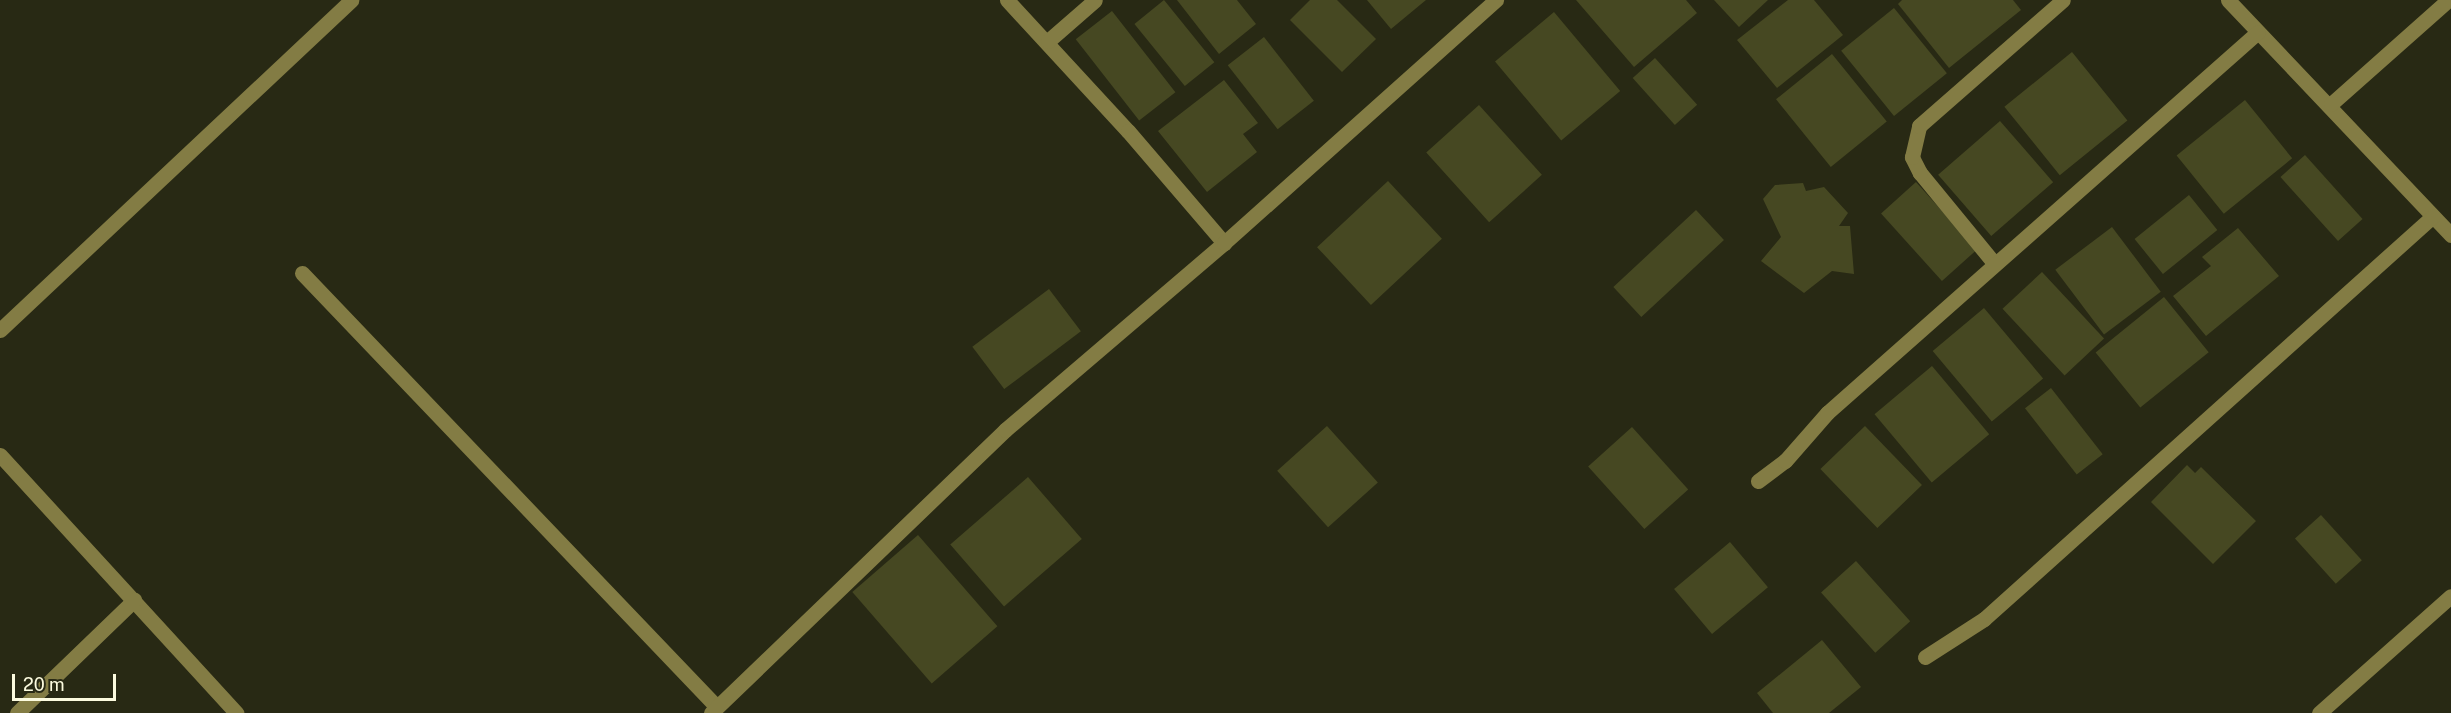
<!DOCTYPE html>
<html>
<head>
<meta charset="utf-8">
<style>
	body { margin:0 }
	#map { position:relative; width:2451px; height:713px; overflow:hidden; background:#282914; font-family:"Public Sans",sans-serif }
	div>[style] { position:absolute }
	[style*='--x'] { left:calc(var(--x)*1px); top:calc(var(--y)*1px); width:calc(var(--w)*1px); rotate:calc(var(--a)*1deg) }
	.building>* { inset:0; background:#464822; transform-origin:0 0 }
	.minor>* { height:15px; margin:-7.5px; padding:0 7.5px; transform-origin:7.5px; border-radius:7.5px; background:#837c44 }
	span { translate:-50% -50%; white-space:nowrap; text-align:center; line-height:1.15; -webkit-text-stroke:5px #282914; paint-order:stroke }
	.scale { position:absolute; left:12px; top:674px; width:104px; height:27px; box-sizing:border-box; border:3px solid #fcfbdf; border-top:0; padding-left:8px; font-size:18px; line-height:21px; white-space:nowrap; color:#fcfbdf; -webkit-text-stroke:4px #282914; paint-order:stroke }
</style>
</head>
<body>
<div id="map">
	<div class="building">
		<i style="left:1164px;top:0;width:80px;height:38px;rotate:51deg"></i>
		<i style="clip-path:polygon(1177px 0,1237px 0,1256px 24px,1219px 54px)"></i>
		<i style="clip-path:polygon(1310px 0,1337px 0,1376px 39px,1342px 72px,1290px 20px)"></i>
		<i style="clip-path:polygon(1367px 0,1426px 0,1391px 29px)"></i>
		<i style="clip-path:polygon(1576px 0,1686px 0,1697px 13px,1634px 67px)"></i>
		<i style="clip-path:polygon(1714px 0,1768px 0,1739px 27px)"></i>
		<i style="clip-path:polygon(1788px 0,1814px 0,1843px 35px,1777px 88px,1737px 40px)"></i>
		<i style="clip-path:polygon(1902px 0,2013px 0,2021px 10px,1949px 68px,1898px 4px)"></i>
		<i style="left:1894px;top:8px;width:84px;height:68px;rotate:51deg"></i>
		<i style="left:1112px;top:11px;width:103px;height:46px;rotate:52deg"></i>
		<i style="left:1554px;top:12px;width:103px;height:77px;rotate:50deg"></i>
		<i style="left:1264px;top:37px;width:81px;height:46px;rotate:52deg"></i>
		<i style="left:2072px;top:52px;width:88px;height:87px;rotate:51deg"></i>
		<i style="left:1832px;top:54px;width:87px;height:72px;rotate:51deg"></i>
		<i style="left:1655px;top:58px;width:63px;height:30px;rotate:48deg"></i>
		<i style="clip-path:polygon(1224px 80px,1258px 123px,1243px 134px,1257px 152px,1207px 192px,1158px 131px)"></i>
		<i style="left:2245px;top:100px;width:75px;height:88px;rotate:51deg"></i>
		<i style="left:1479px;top:105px;width:94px;height:71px;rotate:48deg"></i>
		<i style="left:2000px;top:121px;width:81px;height:82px;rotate:49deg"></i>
		<i style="left:2305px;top:155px;width:86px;height:33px;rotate:48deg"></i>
		<i style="left:1388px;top:181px;width:79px;height:97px;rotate:47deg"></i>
		<i style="left:1916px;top:182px;width:91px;height:47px;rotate:48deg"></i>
		<i style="clip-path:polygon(1803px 183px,1806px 191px,1824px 187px,1848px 213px,1839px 226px,1850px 226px,1854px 274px,1832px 271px,1804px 293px,1761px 261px,1781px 237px,1763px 199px,1775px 185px)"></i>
		<i style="left:2189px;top:195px;width:45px;height:70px;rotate:51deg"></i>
		<i style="left:1696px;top:210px;width:41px;height:113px;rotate:47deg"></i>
		<i style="left:2112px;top:227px;width:81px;height:71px;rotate:53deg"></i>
		<i style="clip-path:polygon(2238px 228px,2279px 276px,2206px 336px,2173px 296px,2211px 266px,2202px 257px)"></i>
		<i style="left:2042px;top:272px;width:91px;height:54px;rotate:47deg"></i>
		<i style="left:1049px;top:289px;width:53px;height:96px;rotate:53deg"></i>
		<i style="left:2164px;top:297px;width:71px;height:88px;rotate:51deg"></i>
		<i style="left:1984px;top:308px;width:92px;height:67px;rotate:50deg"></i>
		<i style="left:1932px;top:366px;width:89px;height:75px;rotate:50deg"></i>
		<i style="left:2051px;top:388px;width:84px;height:33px;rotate:52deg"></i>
		<i style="left:1327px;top:426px;width:76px;height:67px;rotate:48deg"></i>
		<i style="left:1865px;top:426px;width:82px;height:62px;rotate:46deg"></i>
		<i style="left:1632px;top:427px;width:84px;height:59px;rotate:48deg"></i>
		<i style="clip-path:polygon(2187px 465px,2195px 473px,2201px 467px,2256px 521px,2213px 564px,2151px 502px)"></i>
		<i style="left:1028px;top:477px;width:82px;height:103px;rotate:49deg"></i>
		<i style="left:2321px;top:515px;width:61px;height:35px;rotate:48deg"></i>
		<i style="left:918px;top:535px;width:121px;height:87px;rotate:49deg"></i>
		<i style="left:1730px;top:542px;width:59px;height:73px;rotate:50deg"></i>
		<i style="left:1856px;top:561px;width:81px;height:47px;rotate:48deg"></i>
		<i style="clip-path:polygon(1822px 640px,1861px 687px,1829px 713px,1773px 713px,1757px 693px)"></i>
	</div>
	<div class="minor">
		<i style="--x:1007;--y:0;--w:178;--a:47.3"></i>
		<i style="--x:1128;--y:131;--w:148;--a:49.4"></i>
		<i style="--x:2228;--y:0;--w:324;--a:46.5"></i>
		<i style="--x:1048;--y:41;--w:62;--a:-41.1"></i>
		<i style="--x:2331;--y:104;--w:157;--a:-41.6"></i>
		<i style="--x:1994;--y:263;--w:117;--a:-129.4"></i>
		<i style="--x:1920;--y:173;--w:18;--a:-117"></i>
		<i style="--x:1912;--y:157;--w:32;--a:-77"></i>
		<i style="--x:1919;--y:126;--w:191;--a:-41.2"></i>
		<i style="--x:302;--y:273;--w:599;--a:46.29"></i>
		<i style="--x:0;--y:330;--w:482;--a:-43.2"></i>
		<i style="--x:0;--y:455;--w:350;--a:47.5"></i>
		<i style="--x:1758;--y:481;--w:34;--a:-37"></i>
		<i style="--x:1785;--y:461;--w:64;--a:-48.8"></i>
		<i style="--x:1827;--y:413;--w:575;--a:-41.48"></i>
		<i style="--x:1925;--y:657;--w:70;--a:-32.8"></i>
		<i style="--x:1984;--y:619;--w:603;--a:-41.91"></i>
		<i style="--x:17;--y:713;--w:163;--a:-44"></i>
		<i style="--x:711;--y:713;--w:408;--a:-43.9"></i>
		<i style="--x:1005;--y:430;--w:288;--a:-40.5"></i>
		<i style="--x:1224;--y:243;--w:365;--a:-41.8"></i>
		<i style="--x:2319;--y:713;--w:176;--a:-41.6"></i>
	</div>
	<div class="scale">20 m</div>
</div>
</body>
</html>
